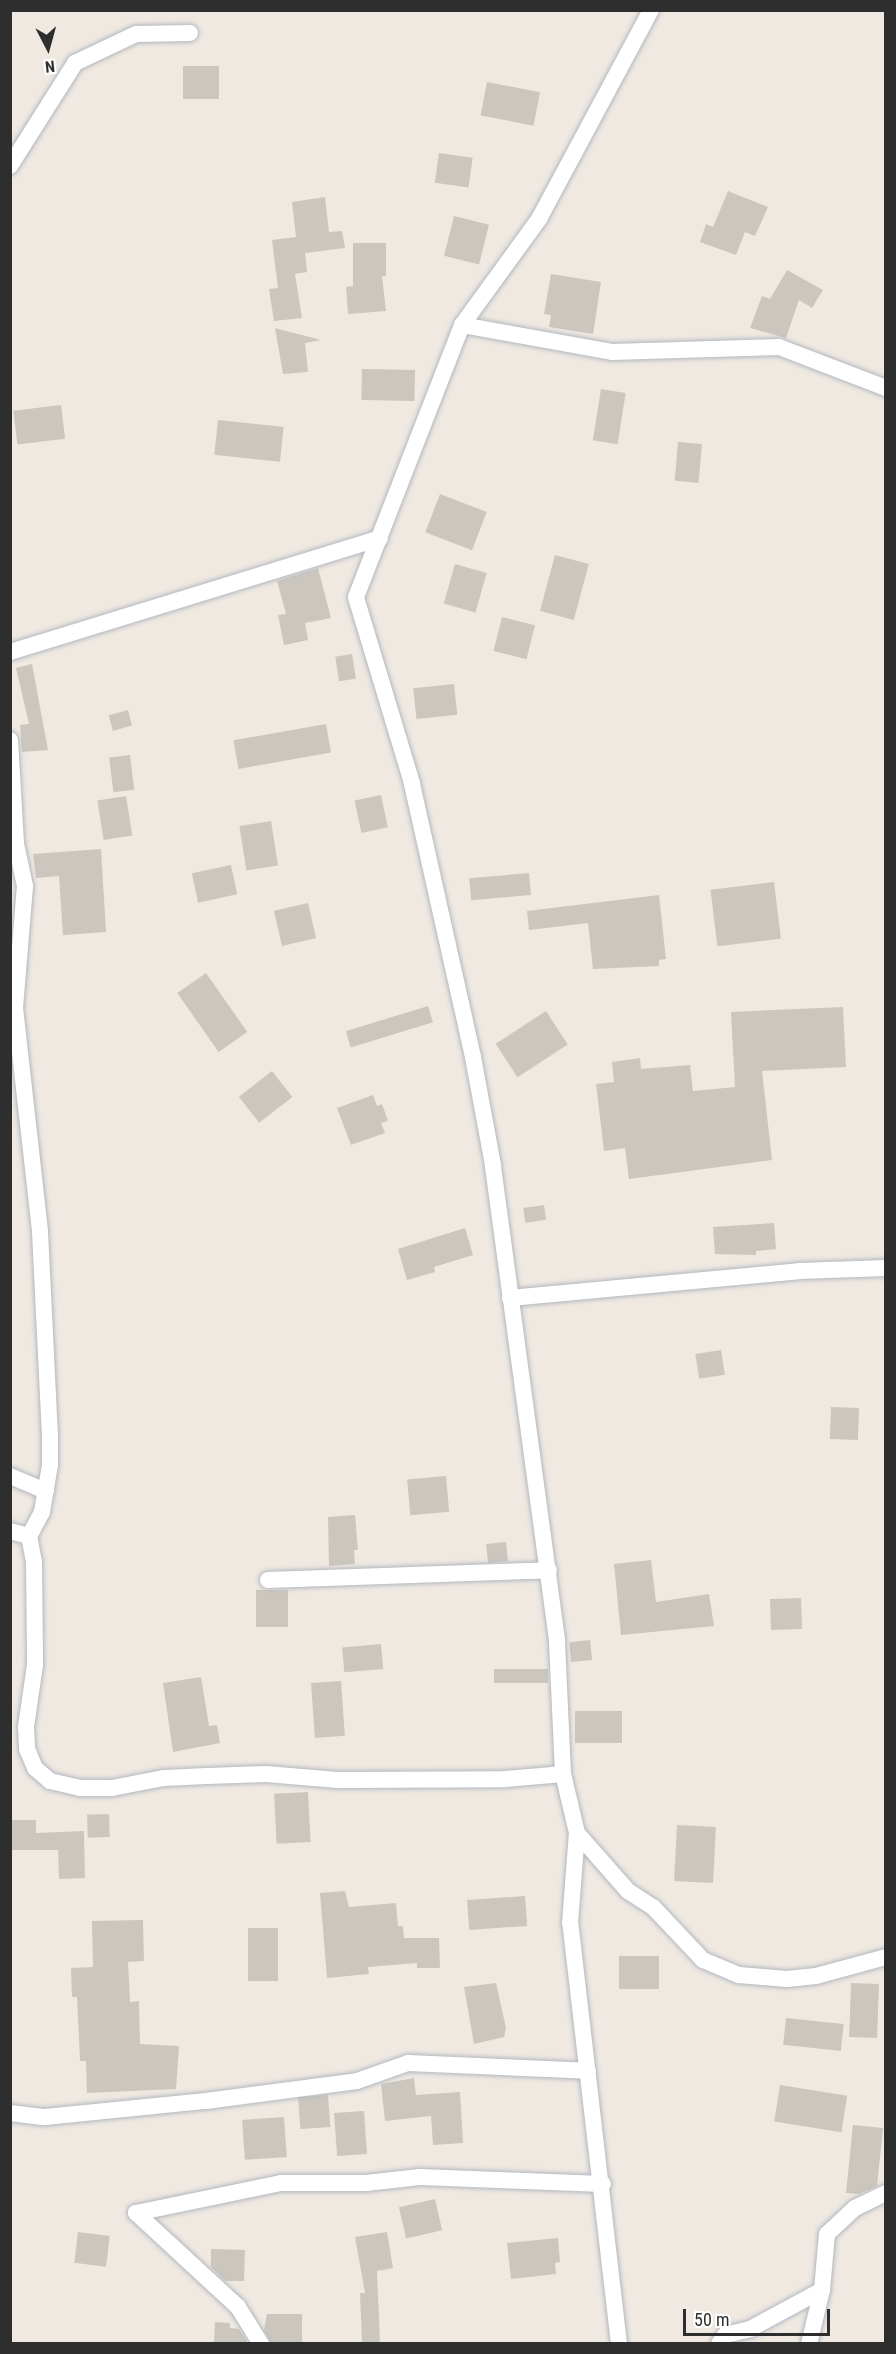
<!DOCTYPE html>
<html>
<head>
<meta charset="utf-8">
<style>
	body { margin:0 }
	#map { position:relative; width:896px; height:2354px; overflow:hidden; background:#efe9e1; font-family:"Roboto Condensed",sans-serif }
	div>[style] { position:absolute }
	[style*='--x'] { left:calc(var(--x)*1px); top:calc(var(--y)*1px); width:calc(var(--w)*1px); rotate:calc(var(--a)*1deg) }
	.building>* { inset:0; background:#cbc7bf; transform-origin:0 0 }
	.roads { filter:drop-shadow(0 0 2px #b4b7c1) drop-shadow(0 0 2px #b4b7c1) }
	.minor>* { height:16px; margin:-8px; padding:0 8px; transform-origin:8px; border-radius:8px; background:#fff }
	span { translate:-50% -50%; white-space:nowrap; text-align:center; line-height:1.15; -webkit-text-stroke:4.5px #fff; paint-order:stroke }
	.frame { position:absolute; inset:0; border:12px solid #2e2e2e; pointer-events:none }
	.north { position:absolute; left:18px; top:18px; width:60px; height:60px; -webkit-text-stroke:4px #fff; paint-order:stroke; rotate:174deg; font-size:16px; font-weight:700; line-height:24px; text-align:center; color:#2e2e2e }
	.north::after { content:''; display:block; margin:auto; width:21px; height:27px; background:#2e2e2e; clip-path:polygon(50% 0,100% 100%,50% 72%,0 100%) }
	.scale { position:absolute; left:683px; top:2309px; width:147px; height:27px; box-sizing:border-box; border:3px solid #2e2e2e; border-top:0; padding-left:8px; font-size:18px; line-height:21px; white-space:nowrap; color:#2e2e2e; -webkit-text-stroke:4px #fff; paint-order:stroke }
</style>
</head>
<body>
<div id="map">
	<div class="building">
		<i style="left:183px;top:66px;width:36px;height:33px"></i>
		<i style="left:487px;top:82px;width:54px;height:34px;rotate:11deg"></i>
		<i style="left:439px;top:153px;width:34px;height:30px;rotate:8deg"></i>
		<i style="clip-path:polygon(728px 191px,768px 207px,755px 236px,745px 232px,736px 255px,700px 242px,706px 224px,713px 227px)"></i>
		<i style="clip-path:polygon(325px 197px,329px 232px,342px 231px,345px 248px,305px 253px,307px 272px,295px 274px,302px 318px,274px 321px,269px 289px,278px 288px,272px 240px,296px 237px,292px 202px)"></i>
		<i style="left:454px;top:216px;width:36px;height:41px;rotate:14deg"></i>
		<i style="clip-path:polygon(353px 243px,386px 243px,386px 276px,382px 276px,386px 311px,348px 314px,346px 287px,353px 286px)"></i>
		<i style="clip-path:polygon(787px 270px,823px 290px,812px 308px,799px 300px,786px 338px,750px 328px,762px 296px,770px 299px)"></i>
		<i style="clip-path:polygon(551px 274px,601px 282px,593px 334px,549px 327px,551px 315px,544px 314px)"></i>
		<i style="clip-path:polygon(275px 328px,321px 340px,305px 343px,308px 372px,283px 374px)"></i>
		<i style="left:362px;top:369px;width:53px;height:31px;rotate:1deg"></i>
		<i style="left:601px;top:389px;width:25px;height:52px;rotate:9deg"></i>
		<i style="left:61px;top:405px;width:34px;height:48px;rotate:83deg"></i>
		<i style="left:218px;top:420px;width:66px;height:35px;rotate:6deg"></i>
		<i style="left:678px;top:442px;width:24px;height:39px;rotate:5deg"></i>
		<i style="left:440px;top:494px;width:50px;height:41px;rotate:21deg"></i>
		<i style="left:555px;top:555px;width:35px;height:58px;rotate:15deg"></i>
		<i style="left:455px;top:564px;width:33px;height:41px;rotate:16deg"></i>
		<i style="clip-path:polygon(318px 568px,331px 618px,305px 623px,308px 640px,284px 645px,278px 615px,286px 614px,277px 581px)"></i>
		<i style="left:502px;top:617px;width:34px;height:35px;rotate:14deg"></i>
		<i style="left:352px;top:654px;width:25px;height:17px;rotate:81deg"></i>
		<i style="clip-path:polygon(32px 664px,48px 750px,22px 752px,20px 725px,29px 724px,16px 668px)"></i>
		<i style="left:454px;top:684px;width:31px;height:41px;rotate:84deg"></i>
		<i style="left:128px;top:710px;width:16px;height:20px;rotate:75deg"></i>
		<i style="left:326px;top:724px;width:29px;height:94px;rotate:80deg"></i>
		<i style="left:130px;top:755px;width:35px;height:21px;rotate:83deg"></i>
		<i style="left:381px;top:795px;width:33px;height:27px;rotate:78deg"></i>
		<i style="left:126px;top:796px;width:40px;height:29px;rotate:81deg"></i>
		<i style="left:271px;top:821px;width:45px;height:32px;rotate:81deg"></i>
		<i style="clip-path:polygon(101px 849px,106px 932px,63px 935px,59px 876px,36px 878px,33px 854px)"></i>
		<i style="left:231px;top:865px;width:30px;height:40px;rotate:78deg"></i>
		<i style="left:529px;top:873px;width:22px;height:60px;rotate:85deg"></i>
		<i style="left:774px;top:882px;width:57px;height:64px;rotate:83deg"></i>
		<i style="clip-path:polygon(659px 895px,666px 959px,659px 960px,659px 966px,593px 969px,588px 923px,529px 930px,527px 911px)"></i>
		<i style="left:308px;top:903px;width:36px;height:35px;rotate:77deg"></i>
		<i style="left:206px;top:973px;width:72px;height:35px;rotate:55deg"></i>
		<i style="left:428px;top:1006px;width:17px;height:86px;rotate:73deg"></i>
		<i style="clip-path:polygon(843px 1007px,846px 1067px,762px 1071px,772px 1160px,629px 1179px,625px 1148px,604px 1151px,596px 1084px,614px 1082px,612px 1062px,640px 1058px,641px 1069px,690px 1065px,693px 1091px,735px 1087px,731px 1012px)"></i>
		<i style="left:546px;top:1011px;width:40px;height:60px;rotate:57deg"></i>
		<i style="left:272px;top:1071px;width:33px;height:42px;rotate:52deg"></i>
		<i style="clip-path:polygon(373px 1095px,377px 1106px,382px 1104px,388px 1121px,381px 1123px,385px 1133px,351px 1145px,337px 1108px)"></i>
		<i style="left:544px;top:1205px;width:15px;height:21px;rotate:82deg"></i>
		<i style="clip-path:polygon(774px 1223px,776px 1249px,756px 1251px,756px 1255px,715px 1254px,713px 1227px)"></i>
		<i style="clip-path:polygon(465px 1228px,473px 1255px,434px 1267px,435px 1272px,407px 1280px,398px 1249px)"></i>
		<i style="left:721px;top:1350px;width:25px;height:26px;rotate:81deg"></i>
		<i style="left:831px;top:1407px;width:28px;height:32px;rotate:2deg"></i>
		<i style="left:446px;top:1476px;width:36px;height:39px;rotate:85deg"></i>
		<i style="clip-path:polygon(355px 1515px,358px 1550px,354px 1550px,355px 1564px,329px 1566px,328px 1517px)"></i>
		<i style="left:506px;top:1542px;width:19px;height:20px;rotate:84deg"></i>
		<i style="clip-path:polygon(651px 1560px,656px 1602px,709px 1594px,714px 1626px,621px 1635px,614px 1564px)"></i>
		<i style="left:256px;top:1590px;width:32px;height:37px"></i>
		<i style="left:801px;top:1598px;width:31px;height:31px;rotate:88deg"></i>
		<i style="left:590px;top:1640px;width:20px;height:21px;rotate:84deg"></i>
		<i style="left:381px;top:1644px;width:25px;height:39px;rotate:85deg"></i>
		<i style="left:548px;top:1669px;width:14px;height:54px;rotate:90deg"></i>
		<i style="clip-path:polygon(201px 1677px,209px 1726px,217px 1725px,220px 1743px,173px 1752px,163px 1683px)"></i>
		<i style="left:341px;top:1681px;width:55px;height:30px;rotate:86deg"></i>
		<i style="left:575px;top:1711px;width:47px;height:32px"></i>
		<i style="left:308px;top:1792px;width:50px;height:34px;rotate:87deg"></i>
		<i style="left:109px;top:1814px;width:23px;height:22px;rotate:88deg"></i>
		<i style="clip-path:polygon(10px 1820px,36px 1820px,36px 1833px,84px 1831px,85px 1878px,59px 1879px,58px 1850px,10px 1850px)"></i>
		<i style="left:677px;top:1825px;width:39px;height:56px;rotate:3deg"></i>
		<i style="clip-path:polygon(345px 1891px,349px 1907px,396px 1903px,398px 1926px,403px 1926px,404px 1938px,439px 1938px,440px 1968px,417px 1968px,417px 1963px,368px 1967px,369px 1974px,327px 1978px,320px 1893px)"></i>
		<i style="left:525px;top:1896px;width:30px;height:58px;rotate:86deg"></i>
		<i style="clip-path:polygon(143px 1920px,144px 1961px,128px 1962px,130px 2002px,139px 2001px,140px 2044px,179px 2046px,176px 2089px,87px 2093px,86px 2061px,80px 2061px,77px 1997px,72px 1997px,71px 1968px,93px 1967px,92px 1921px)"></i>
		<i style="left:248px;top:1928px;width:30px;height:53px"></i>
		<i style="left:659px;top:1956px;width:33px;height:40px;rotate:90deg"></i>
		<i style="clip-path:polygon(496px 1983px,506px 2028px,504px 2037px,474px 2044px,464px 1987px)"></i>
		<i style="left:851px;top:1983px;width:28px;height:54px;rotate:2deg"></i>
		<i style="left:786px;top:2018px;width:58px;height:27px;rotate:6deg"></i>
		<i style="clip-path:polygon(414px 2078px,416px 2095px,460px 2092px,463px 2143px,433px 2145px,431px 2116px,385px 2121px,381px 2084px)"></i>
		<i style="left:780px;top:2085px;width:68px;height:37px;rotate:9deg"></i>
		<i style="left:328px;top:2095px;width:32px;height:30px;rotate:86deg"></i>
		<i style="left:364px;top:2111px;width:43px;height:30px;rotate:86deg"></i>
		<i style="left:284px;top:2117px;width:40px;height:42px;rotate:86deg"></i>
		<i style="clip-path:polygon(853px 2125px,883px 2128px,877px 2186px,859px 2194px,846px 2193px)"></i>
		<i style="left:435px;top:2199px;width:32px;height:37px;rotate:77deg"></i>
		<i style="left:78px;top:2232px;width:32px;height:31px;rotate:7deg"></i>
		<i style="clip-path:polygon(387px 2232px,393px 2268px,377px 2271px,380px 2343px,362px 2343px,360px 2293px,365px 2293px,355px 2237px)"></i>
		<i style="clip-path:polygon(558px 2238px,560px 2262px,555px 2263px,556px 2274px,511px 2279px,507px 2243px)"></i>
		<i style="clip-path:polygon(211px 2249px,245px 2250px,244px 2281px,225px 2281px,211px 2267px)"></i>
		<i style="clip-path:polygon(267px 2314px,302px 2314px,302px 2343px,271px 2343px,264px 2330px)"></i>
		<i style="clip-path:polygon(215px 2322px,230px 2323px,230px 2328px,239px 2329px,248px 2343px,214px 2343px)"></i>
	</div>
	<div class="roads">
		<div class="minor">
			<i style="--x:10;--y:166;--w:122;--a:-57.7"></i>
			<i style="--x:75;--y:63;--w:68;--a:-25.4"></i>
			<i style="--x:136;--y:34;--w:54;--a:-1.1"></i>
			<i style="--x:462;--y:325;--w:152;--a:10.2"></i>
			<i style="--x:612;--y:352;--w:167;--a:-1.7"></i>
			<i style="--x:779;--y:347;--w:115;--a:21"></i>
			<i style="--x:10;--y:652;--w:387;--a:-17.1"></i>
			<i style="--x:10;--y:740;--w:104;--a:86.7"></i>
			<i style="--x:16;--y:844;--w:43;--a:77.9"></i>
			<i style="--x:25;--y:886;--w:122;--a:94.7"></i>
			<i style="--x:15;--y:1008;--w:225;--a:83.6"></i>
			<i style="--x:40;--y:1232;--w:202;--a:87.2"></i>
			<i style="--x:50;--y:1434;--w:31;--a:90"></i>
			<i style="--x:50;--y:1465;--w:48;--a:99.7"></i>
			<i style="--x:42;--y:1512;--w:27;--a:118"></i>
			<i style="--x:29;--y:1536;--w:25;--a:79"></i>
			<i style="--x:34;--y:1561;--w:104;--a:89.4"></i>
			<i style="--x:35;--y:1665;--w:63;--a:98.3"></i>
			<i style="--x:26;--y:1727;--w:22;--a:87"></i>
			<i style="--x:27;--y:1749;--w:21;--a:67"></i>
			<i style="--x:35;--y:1768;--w:20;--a:41"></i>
			<i style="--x:50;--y:1781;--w:31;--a:13"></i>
			<i style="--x:80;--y:1788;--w:32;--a:0"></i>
			<i style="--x:112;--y:1788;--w:53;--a:-10.9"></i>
			<i style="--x:164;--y:1778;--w:43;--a:-2.7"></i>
			<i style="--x:207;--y:1776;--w:59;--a:-1.9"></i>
			<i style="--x:266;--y:1774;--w:72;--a:4.8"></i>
			<i style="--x:338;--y:1780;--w:167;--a:-0.3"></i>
			<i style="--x:505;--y:1779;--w:58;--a:-4.9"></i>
			<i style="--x:510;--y:1298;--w:290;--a:-5.3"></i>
			<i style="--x:799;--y:1271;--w:87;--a:-2"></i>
			<i style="--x:10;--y:1476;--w:39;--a:23"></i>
			<i style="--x:10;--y:1531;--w:20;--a:15"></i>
			<i style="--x:268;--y:1580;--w:281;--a:-2"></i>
			<i style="--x:577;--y:1833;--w:77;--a:48.7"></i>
			<i style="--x:628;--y:1891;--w:30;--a:33"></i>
			<i style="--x:653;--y:1907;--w:73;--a:46.7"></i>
			<i style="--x:703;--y:1960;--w:39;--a:23"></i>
			<i style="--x:739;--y:1975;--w:48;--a:4.8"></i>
			<i style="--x:787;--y:1979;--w:29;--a:-6"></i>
			<i style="--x:816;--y:1976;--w:73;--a:-15.2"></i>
			<i style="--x:10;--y:2113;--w:35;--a:7"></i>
			<i style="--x:45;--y:2117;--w:162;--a:-5.7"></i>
			<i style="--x:206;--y:2101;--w:152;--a:-7.5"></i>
			<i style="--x:357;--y:2081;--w:54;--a:-19.4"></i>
			<i style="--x:408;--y:2063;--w:180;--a:2.5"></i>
			<i style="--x:261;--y:2344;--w:44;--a:-121.9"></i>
			<i style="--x:238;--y:2307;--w:139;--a:-137.3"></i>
			<i style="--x:136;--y:2213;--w:148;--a:-11.7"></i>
			<i style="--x:281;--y:2183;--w:85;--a:0"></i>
			<i style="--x:366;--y:2183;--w:54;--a:-6.3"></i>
			<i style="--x:420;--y:2177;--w:183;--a:2.2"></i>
			<i style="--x:619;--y:2344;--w:424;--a:-96.6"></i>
			<i style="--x:570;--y:1923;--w:90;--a:-85.6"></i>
			<i style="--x:577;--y:1833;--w:61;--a:-103.3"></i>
			<i style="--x:563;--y:1774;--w:134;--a:-92.6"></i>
			<i style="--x:557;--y:1640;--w:479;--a:-97.7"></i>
			<i style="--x:493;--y:1165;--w:110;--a:-100.5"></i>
			<i style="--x:473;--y:1057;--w:281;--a:-102.6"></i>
			<i style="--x:412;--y:783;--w:194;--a:-106.8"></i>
			<i style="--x:356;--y:597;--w:292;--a:-68.7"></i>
			<i style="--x:462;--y:325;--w:131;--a:-54"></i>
			<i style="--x:539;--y:219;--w:237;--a:-61.8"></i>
			<i style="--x:719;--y:2344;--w:11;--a:-56"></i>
			<i style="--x:725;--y:2335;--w:26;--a:-13"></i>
			<i style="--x:750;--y:2329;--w:82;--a:-28.4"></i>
			<i style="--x:822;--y:2290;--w:56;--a:-84.9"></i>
			<i style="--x:827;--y:2234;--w:38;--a:-43"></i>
			<i style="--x:855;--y:2208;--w:34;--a:-26"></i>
			<i style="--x:809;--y:2344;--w:56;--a:-76.5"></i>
		</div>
	</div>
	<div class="frame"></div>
	<div class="north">N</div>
	<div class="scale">50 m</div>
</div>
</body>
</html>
